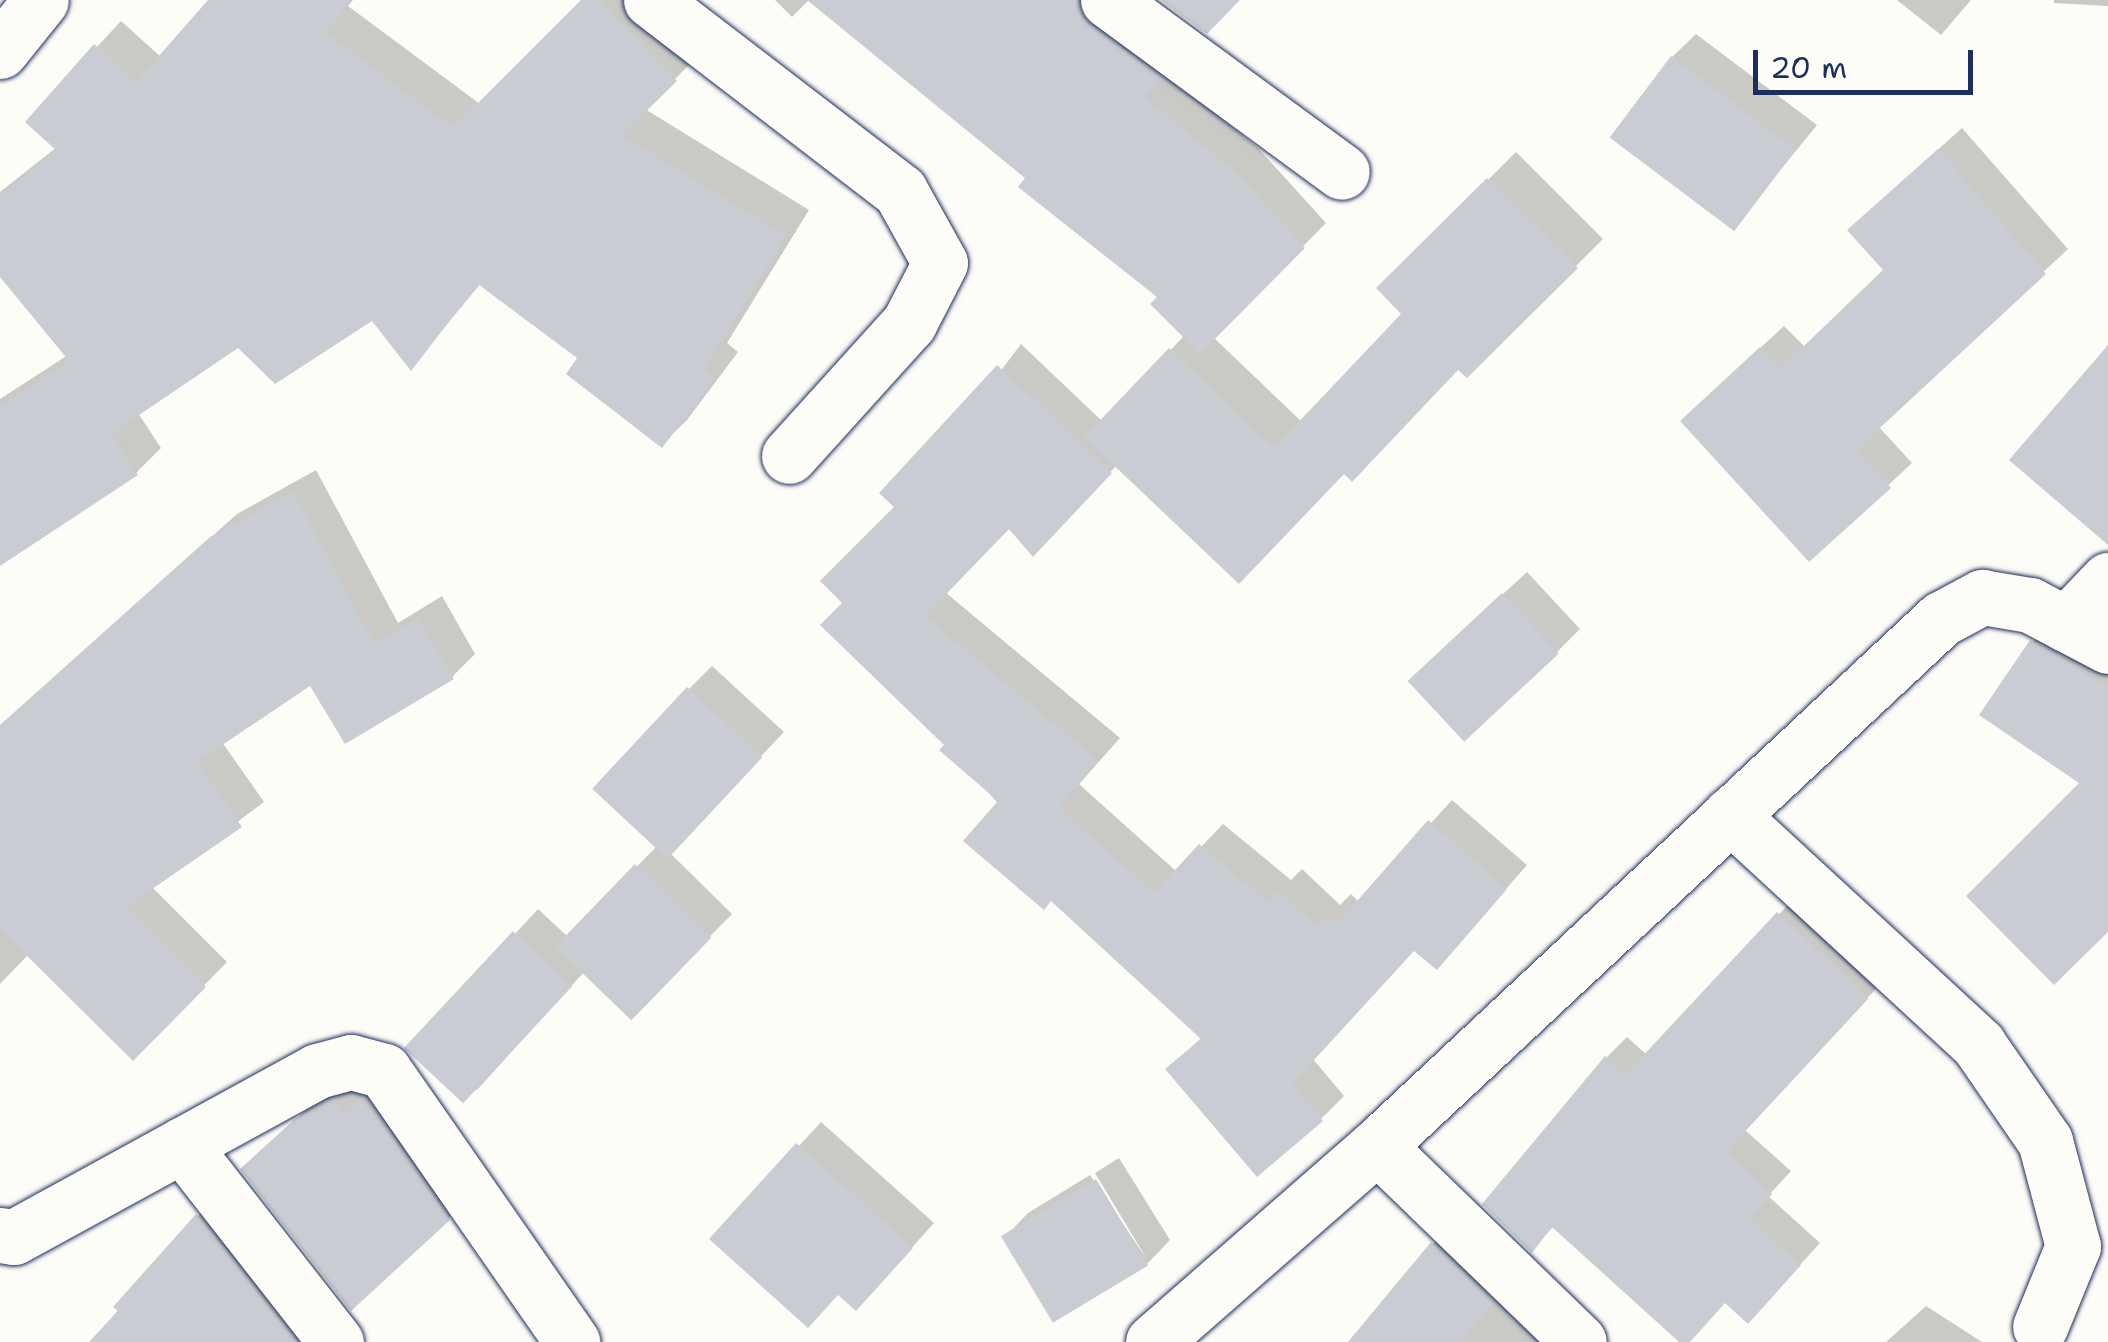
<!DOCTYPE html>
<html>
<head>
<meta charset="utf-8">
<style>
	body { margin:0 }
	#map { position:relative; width:2108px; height:1342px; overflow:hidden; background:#fdfcf7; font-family:"Shantell Sans",sans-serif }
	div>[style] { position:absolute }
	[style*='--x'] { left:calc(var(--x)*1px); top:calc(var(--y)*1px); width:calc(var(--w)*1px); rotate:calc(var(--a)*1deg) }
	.shadow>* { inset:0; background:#0003 }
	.building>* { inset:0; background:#c9ccd3; transform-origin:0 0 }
	.roads { filter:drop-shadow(0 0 2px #1b2f5e) drop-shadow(0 0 2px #1b2f5e) }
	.street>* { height:55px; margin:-27.5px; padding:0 27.5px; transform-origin:27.5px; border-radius:27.5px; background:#fdfcf7 }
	span { translate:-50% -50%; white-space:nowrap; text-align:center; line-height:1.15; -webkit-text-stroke:10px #fdfcf7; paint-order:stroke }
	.scale { position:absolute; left:1753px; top:50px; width:220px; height:45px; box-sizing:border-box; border:5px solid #1b2f5e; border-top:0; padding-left:12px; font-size:30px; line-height:35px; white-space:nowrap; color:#1b2f5e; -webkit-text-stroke:8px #fdfcf7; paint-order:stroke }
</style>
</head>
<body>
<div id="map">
	<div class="shadow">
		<i style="clip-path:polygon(212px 0,353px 0,348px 6px,480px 104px,584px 0,647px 0,700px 54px,645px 109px,809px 210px,727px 343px,738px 352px,687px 420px,662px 444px,580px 357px,481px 283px,411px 368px,372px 317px,239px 345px,138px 413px,161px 448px,136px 473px,0 541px,0 399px,68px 355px,0 273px,0 192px,57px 147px,28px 121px,121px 21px,161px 57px)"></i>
		<i style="clip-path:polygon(775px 0,809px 0,792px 17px)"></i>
		<i style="clip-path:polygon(811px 0,1116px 0,1165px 73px,1258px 148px,1326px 223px,1213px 337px,1302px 422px,1405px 314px,1380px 288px,1516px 152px,1603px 239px,1467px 375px,1459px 367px,1344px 472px,1117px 465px,1055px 531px,1010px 526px,945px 592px,1120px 738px,1079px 784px,1177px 872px,1223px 824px,1291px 880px,1302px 869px,1340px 905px,1351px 894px,1359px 902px,1452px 800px,1527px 865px,1437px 967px,1415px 948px,1313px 1059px,1344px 1096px,1321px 1119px,1169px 1069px,1202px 1037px,947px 745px,845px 602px,897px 507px,1021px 344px,1102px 421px,1185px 335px,1160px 297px,1029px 178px)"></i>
		<i style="clip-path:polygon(1897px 0,1971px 0,1941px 35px)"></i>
		<i style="clip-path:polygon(2054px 0,2108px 0,2108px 6px,2054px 3px)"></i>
		<i style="clip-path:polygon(1696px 34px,1817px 125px,1734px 227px,1672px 57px)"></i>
		<i style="clip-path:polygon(1962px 128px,2068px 249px,1878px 426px,1912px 463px,1809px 559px,1706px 398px,1784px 326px,1805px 347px,1886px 270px,1874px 207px)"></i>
		<i style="clip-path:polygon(316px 470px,398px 623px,442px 596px,475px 654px,452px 677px,311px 682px,222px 742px,264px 802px,151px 886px,227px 962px,133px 1058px,29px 954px,0 984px,0 726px,237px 514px)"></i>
		<i style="clip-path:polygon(1527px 572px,1580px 629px,1557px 652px,1433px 658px)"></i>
		<i style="clip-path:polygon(2056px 619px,2108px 652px,2108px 929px,2083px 783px,2032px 642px)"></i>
		<i style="clip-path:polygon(712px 666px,784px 732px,670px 853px,732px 914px,630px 1017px,584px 972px,477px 1090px,408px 1050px,538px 909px,568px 937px,656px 847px,689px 689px)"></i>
		<i style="clip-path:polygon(1799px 893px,1887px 977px,1745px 1130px,1791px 1171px,1768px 1196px,1820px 1243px,1769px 1299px,1726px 1301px,1683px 1342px,1554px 1226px,1532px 1249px,1606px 1058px,1627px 1037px,1647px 1055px)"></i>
		<i style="clip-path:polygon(357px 1078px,471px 1195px,448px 1219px,267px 1146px,321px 1096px)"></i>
		<i style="clip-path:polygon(821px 1122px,934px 1223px,879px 1284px,839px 1292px,713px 1239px)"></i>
		<i style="clip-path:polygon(1119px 1158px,1170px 1240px,1147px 1264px,1054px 1320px,1005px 1237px,1028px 1213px,1090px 1175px,1148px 1261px,1095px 1173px)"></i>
		<i style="clip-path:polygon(221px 1193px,327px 1342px,91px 1342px,198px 1216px)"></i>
		<i style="clip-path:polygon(1456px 1221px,1558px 1342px,1351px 1342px,1433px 1244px)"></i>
		<i style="clip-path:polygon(1926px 1306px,1982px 1342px,1886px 1342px)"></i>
	</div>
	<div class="building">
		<i style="clip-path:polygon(208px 0,352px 0,325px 32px,453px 128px,581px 0,598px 0,677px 81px,622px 135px,786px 236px,704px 369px,715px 378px,662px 448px,566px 374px,577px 358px,478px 284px,411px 371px,372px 321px,275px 384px,238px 348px,111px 434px,138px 475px,0 566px,0 406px,69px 361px,0 277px,0 195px,56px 150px,25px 122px,94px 44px,136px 82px)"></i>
		<i style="clip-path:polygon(807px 0,1077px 0,1090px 25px,1162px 79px,1144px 97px,1235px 171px,1305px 248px,1200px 354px,1150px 304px,1157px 297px,1018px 187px,1025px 178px)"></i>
		<i style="clip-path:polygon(1161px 0,1240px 0,1207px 34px)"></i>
		<i style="left:1671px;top:56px;width:156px;height:102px;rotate:37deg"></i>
		<i style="clip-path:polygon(1938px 149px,2046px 274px,1856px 450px,1891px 488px,1809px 562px,1680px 421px,1760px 347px,1780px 369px,1883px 270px,1847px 230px)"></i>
		<i style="clip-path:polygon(1487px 178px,1578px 268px,1467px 378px,1458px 370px,1352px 482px,1344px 474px,1239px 584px,1084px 437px,1169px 348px,1274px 448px,1401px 314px,1376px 288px)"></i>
		<i style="clip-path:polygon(2108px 345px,2108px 545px,2009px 460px)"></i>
		<i style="clip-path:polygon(997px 365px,1112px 473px,1033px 557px,1009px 529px,925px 616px,1099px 761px,1059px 808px,1154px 893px,1199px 844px,1266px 901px,1277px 890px,1317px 926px,1327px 915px,1337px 924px,1428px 820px,1507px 889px,1437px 970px,1414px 951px,1292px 1084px,1323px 1121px,1257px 1177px,1165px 1069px,1201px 1039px,1051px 901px,1044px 910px,963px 841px,998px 801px,939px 750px,944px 745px,820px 625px,842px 603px,820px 581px,894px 507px,879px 493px)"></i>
		<i style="clip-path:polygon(293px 492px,374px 644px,418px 618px,454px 679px,345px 744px,310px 686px,197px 762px,242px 827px,126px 907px,206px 987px,133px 1061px,0 929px,0 725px,210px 537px)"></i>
		<i style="left:1502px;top:593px;width:83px;height:129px;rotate:47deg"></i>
		<i style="clip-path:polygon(2030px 640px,2108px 687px,2108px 932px,2054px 985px,1966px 896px,2079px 783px,1979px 715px)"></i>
		<i style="left:687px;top:687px;width:103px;height:139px;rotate:43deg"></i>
		<i style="left:635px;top:864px;width:106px;height:115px;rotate:44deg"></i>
		<i style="clip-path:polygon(1777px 912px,1868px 999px,1726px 1152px,1772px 1194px,1749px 1219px,1801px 1265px,1748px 1324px,1725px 1303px,1690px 1342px,1679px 1342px,1552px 1227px,1532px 1253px,1482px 1204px,1605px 1056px,1625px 1075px)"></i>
		<i style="left:513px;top:931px;width:81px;height:160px;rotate:43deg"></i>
		<i style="clip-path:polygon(361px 1097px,450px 1220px,351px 1311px,240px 1169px,295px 1119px,333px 1099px,346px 1114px)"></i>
		<i style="clip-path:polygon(796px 1143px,913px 1248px,856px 1311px,838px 1295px,808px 1328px,709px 1239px)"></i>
		<i style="left:1096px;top:1179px;width:101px;height:111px;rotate:59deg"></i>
		<i style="clip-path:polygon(196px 1214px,296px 1342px,89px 1342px,118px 1311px,113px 1307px)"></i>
		<i style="clip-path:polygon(1431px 1242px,1493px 1302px,1461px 1342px,1348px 1342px)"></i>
	</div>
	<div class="roads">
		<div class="street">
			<i style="--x:651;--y:0;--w:314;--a:37.5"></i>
			<i style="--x:900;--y:191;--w:82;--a:60.9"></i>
			<i style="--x:940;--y:263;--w:68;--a:117.3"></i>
			<i style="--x:909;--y:323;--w:179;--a:132.1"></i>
			<i style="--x:1108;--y:0;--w:290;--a:36.3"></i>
			<i style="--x:0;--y:51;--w:65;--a:-51.2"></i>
			<i style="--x:2066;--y:624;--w:61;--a:-46.3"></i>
			<i style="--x:1730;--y:815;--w:338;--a:42.7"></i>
			<i style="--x:1978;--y:1044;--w:118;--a:55.4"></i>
			<i style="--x:2045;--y:1141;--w:109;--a:75.1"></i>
			<i style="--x:2073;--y:1246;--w:87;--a:112.2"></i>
			<i style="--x:182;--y:1145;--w:250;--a:52"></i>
			<i style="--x:1377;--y:1146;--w:281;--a:44.1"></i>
			<i style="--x:0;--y:1235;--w:14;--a:8"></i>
			<i style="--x:14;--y:1237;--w:345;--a:-28.7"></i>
			<i style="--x:317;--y:1071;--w:35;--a:-15"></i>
			<i style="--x:351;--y:1062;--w:34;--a:15"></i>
			<i style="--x:384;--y:1071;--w:330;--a:55.2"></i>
			<i style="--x:1153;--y:1342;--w:298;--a:-41.2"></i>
			<i style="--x:1377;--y:1146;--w:772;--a:-43.06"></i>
			<i style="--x:1941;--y:619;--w:47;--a:-28.2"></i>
			<i style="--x:1982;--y:597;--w:49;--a:9.5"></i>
			<i style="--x:2030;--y:605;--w:88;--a:27.7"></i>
		</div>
	</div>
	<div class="scale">20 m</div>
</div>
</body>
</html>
